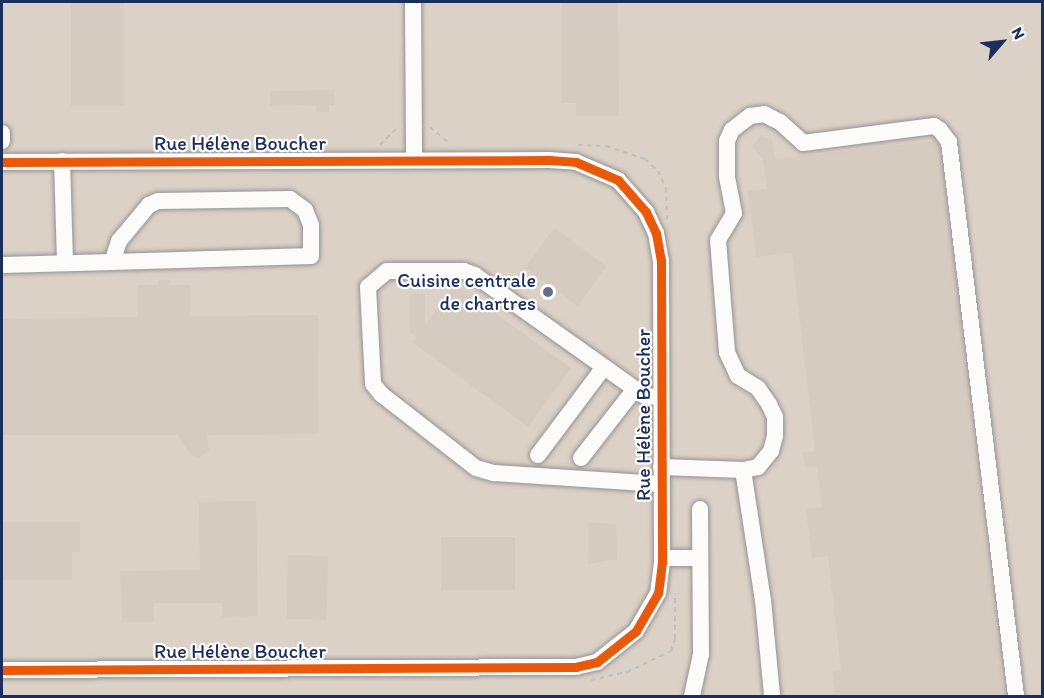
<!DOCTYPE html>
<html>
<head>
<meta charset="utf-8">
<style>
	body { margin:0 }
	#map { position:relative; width:1044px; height:698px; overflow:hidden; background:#ece3d5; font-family:Itim,sans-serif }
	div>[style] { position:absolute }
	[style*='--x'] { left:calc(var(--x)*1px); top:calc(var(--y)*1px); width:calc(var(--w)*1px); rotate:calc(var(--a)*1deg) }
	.industrial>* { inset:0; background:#dbd1c6; transform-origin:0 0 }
	.building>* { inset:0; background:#d6cbc0; transform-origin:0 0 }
	.path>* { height:2px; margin-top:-1px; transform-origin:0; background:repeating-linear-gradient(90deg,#c0c0c2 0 4.5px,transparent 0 9px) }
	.roads { filter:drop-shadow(0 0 2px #949394) drop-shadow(0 0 2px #949394) }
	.minor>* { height:16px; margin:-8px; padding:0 8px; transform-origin:8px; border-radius:8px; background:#fcfbf9 }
	.cycleway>* { height:9px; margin:-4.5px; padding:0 4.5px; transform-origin:4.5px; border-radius:4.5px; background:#e8590c }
	.dots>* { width:16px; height:16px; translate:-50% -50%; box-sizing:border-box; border:3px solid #fff; border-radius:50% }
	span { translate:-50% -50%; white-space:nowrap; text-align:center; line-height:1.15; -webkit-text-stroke:4.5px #fff; paint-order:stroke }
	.street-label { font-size:20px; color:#1b2f5e }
	.poi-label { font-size:20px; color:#1b2f5e }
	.right { translate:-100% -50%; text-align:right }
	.frame { position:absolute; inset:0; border:3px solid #1b2f5e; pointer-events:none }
	.north { position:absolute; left:972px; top:12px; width:60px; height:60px; -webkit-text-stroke:4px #fff; paint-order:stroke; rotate:62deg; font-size:16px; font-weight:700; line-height:24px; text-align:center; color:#1b2f5e }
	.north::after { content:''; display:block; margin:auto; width:21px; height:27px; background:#1b2f5e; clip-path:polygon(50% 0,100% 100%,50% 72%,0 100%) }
</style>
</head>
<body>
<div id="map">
	<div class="industrial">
		<i style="left:2px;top:2px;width:1040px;height:694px"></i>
	</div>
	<div class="building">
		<i style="left:124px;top:2px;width:104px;height:53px;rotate:90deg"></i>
		<i style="clip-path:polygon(562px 2px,618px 2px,619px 116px,576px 116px,576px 103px,562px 103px)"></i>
		<i style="clip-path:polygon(334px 90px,334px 105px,329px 105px,329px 112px,316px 112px,316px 105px,270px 106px,270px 91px)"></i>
		<i style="clip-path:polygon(761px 135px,772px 140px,775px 159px,935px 141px,939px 146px,1004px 696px,835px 696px,832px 672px,841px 671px,828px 556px,812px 558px,806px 509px,822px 507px,817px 466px,805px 467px,803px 453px,815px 451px,792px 253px,756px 257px,748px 191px,767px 189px,763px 159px,752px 147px)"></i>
		<i style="left:554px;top:228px;width:65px;height:49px;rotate:36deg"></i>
		<i style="clip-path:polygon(158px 280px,171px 280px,170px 285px,190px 285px,190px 316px,318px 315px,319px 434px,207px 435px,209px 451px,198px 458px,190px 454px,178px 435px,2px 435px,2px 319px,138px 317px,138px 285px,158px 285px)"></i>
		<i style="clip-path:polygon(455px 284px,571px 368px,528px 427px,412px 342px,417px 337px,410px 332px,410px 294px,425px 294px,425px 325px)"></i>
		<i style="clip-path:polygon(256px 501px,258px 616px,222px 617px,222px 603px,154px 603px,154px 622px,122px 622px,120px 571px,200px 570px,199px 502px)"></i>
		<i style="clip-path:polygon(2px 522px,80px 522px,80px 552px,72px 552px,72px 580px,2px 580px)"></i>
		<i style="clip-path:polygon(589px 522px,616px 524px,617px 559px,588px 564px)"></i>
		<i style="left:441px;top:537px;width:74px;height:53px"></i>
		<i style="left:288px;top:555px;width:40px;height:64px;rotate:1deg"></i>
	</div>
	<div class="path">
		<i style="--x:430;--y:127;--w:26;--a:40"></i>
		<i style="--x:380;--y:145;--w:24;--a:-45"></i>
		<i style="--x:578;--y:145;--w:28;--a:2"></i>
		<i style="--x:606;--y:146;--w:41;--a:18.4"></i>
		<i style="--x:645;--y:159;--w:18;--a:43"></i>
		<i style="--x:658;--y:171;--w:19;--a:65"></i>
		<i style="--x:666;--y:188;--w:32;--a:88"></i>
		<i style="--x:591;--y:680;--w:37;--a:-13"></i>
		<i style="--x:627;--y:672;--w:49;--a:-25.5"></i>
		<i style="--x:671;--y:651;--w:13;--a:-72"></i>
		<i style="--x:675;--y:639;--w:46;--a:-90"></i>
	</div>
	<div class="roads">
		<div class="minor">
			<i style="--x:413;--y:2;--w:158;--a:89.6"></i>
			<i style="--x:2;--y:133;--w:8;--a:90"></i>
			<i style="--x:62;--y:161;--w:102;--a:88.3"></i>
			<i style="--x:2;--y:162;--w:547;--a:-0.21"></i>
			<i style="--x:549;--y:160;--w:27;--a:4"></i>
			<i style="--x:576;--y:162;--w:46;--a:23.2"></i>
			<i style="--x:618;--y:180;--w:43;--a:48.8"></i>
			<i style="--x:646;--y:212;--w:23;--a:65"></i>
			<i style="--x:656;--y:233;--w:27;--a:80"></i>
			<i style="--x:661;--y:260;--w:302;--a:89.8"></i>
			<i style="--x:662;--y:562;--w:31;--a:97"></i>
			<i style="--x:658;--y:593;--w:44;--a:120.1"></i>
			<i style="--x:636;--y:631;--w:50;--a:141.5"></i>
			<i style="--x:597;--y:662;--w:22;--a:167"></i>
			<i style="--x:576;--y:667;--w:574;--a:179.7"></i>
			<i style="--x:2;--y:265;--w:110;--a:-1.6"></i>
			<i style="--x:112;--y:262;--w:199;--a:-1.7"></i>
			<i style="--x:311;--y:256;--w:31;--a:-90"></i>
			<i style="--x:311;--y:225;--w:16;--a:-112"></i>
			<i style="--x:305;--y:210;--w:19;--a:-144"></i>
			<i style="--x:290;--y:199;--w:132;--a:179.1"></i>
			<i style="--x:158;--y:201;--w:10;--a:156"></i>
			<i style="--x:149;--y:205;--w:47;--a:129.8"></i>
			<i style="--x:119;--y:241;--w:22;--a:108"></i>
			<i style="--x:660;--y:397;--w:15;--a:-176"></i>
			<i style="--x:645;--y:396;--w:209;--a:-144.6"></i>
			<i style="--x:475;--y:275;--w:12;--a:-160"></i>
			<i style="--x:464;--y:271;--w:77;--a:180"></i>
			<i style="--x:387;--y:271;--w:25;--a:140"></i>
			<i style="--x:368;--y:287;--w:97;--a:87"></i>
			<i style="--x:373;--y:384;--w:13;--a:51"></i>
			<i style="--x:381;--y:394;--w:120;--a:37.9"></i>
			<i style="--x:476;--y:468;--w:19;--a:16"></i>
			<i style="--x:494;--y:473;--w:166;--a:3.8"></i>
			<i style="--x:538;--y:455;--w:110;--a:-53.1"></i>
			<i style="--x:581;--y:458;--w:88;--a:-52"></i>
			<i style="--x:661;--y:467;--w:82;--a:2.1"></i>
			<i style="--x:743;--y:470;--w:15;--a:-11"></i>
			<i style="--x:758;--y:467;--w:21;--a:-51"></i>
			<i style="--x:771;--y:451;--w:16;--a:-75"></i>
			<i style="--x:775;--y:436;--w:19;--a:-90"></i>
			<i style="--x:775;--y:417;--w:14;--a:-115"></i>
			<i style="--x:769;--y:404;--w:19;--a:-125"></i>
			<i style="--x:758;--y:388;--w:23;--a:-149"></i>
			<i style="--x:738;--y:376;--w:26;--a:-115"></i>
			<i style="--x:727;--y:352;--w:112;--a:-94.6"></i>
			<i style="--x:718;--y:240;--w:31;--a:-59"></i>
			<i style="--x:734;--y:213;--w:38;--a:-101"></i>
			<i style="--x:727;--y:176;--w:35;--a:-90"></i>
			<i style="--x:727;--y:141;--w:12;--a:-66"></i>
			<i style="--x:732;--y:130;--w:23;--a:-38"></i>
			<i style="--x:750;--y:116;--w:14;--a:-8"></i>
			<i style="--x:764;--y:114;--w:18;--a:27"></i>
			<i style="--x:780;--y:122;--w:31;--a:42"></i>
			<i style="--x:803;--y:143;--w:132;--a:-7.4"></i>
			<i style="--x:934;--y:126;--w:7;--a:34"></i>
			<i style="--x:940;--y:130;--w:15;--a:53"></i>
			<i style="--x:949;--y:142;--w:558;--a:83.1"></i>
			<i style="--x:743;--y:470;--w:132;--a:81.3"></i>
			<i style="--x:763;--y:600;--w:96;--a:84.6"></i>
			<i style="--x:662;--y:558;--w:38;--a:0"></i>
			<i style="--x:692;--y:696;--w:43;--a:-77.9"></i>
			<i style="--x:701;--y:654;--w:145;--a:-90.4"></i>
		</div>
	</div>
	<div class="cycleway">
		<i style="--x:2;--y:162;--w:547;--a:-0.21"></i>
		<i style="--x:549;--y:160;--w:27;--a:4"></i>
		<i style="--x:576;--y:162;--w:46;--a:23.2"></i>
		<i style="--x:618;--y:180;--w:43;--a:48.8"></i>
		<i style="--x:646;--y:212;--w:23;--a:65"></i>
		<i style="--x:656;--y:233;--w:27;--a:80"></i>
		<i style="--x:661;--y:260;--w:302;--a:89.8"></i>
		<i style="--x:662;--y:562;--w:31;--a:97"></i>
		<i style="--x:658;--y:593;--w:44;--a:120.1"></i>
		<i style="--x:636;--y:631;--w:50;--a:141.5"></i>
		<i style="--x:597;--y:662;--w:22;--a:167"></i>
		<i style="--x:576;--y:667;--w:574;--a:179.7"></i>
	</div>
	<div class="dots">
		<i style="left:548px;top:292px;background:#646e88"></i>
	</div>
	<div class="street-label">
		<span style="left:240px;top:143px">Rue Hélène Boucher</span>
		<span style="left:643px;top:415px;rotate:-90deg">Rue Hélène Boucher</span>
		<span style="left:240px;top:651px">Rue Hélène Boucher</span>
	</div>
	<div class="poi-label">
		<span class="right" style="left:536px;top:292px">Cuisine centrale<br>de chartres</span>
	</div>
	<div class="frame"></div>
	<div class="north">N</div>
</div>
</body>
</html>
